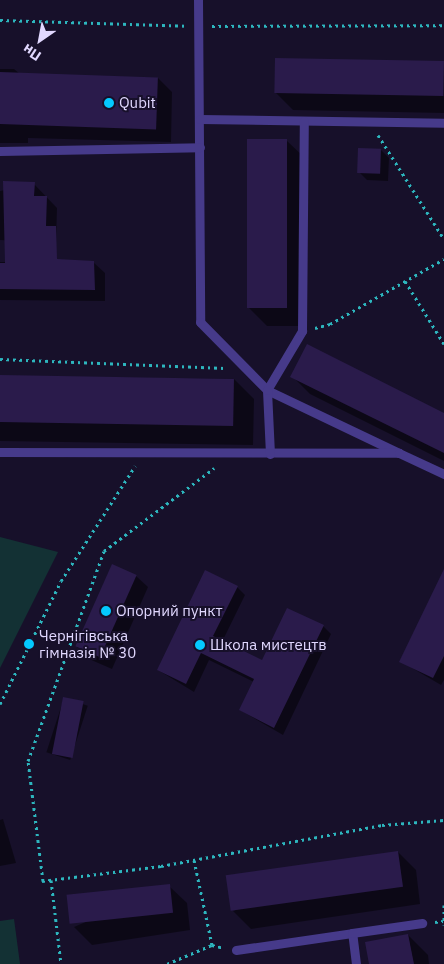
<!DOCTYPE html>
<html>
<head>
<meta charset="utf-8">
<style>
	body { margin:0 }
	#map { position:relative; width:444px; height:964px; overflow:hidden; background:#17102a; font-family:"IBM Plex Sans",sans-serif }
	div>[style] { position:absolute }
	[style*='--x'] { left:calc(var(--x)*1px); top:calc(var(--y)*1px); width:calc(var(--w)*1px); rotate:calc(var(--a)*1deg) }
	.green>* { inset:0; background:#133134 }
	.shadow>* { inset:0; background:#0007; transform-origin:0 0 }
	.building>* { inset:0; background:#2a1b4b; transform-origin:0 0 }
	.path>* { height:3px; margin-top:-1.5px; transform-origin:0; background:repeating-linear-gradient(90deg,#2db6be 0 2.5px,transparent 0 6.5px) }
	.lane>* { height:9px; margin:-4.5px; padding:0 4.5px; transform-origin:4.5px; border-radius:4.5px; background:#463a8a }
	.dots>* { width:14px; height:14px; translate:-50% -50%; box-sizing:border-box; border:2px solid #17102a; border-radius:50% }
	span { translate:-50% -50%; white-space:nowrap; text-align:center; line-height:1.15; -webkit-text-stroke:4px #17102a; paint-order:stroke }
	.poi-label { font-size:15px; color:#e1d8ff }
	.left { translate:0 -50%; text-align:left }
	.north { position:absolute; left:15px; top:15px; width:50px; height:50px; -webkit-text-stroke:4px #17102a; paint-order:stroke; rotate:213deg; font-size:14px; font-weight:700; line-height:20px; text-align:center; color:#e1d8ff }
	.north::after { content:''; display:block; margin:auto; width:18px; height:22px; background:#e1d8ff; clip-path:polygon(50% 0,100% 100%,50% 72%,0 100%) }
</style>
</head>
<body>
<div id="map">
	<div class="green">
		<i style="clip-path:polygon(0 537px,58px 552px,0 668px)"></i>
		<i style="clip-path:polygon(14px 919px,20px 964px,0 964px,0 921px)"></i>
	</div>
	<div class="shadow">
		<i style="clip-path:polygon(444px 62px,444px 113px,293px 110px,275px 92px)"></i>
		<i style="clip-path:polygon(0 69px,14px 69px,20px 74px,158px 78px,172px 92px,171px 142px,28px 138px,28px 143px,0 143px)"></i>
		<i style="clip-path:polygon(287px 141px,305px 158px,306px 326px,267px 326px,249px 308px)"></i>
		<i style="clip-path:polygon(381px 150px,389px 158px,388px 181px,367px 180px,359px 172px)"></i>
		<i style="clip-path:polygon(34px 184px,57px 208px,56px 243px,0 240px,0 191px)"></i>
		<i style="clip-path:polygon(0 262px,93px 262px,105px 273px,105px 301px,0 300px)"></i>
		<i style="clip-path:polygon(0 376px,234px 379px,254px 399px,253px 445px,0 441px)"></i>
		<i style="clip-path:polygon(292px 376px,444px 415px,444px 461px,310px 394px)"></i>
		<i style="clip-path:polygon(444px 572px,444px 680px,441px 685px,400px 661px)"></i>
		<i style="clip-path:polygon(136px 576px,148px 587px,112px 669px,89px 659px,77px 647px)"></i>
		<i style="clip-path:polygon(237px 587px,245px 595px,222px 642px,263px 661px,323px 626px,331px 634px,283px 735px,240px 710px,254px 682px,209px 660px,194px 692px,158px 670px)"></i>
		<i style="left:64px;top:698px;width:25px;height:57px;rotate:18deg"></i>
		<i style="clip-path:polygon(3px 819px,16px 863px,0 866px,0 820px)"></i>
		<i style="clip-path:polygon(398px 852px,416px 870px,420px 904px,251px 929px,233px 911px)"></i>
		<i style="clip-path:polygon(169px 886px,187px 903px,190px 930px,92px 945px,74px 927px)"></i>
		<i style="clip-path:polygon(408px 935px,428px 955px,429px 964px,370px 964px)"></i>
	</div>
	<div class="building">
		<i style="left:275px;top:58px;width:169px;height:35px;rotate:1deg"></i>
		<i style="left:0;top:72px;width:158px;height:52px;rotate:2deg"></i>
		<i style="left:247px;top:139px;width:40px;height:169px"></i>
		<i style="left:358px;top:148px;width:23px;height:25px;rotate:2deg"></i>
		<i style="clip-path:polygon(3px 181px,35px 182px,34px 196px,47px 196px,46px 226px,56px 226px,57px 259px,94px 261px,95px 290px,0 289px,0 263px,5px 263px)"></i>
		<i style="clip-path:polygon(307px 344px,444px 413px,444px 453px,290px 377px)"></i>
		<i style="left:0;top:375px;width:234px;height:47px;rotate:1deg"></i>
		<i style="left:112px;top:564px;width:27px;height:90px;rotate:24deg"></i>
		<i style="clip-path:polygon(444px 569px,444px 656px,433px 678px,399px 662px)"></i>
		<i style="clip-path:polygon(205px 570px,238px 586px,213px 636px,262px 660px,287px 608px,324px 625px,274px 728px,239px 710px,254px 679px,201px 653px,186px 684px,157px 670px)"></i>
		<i style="left:63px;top:697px;width:21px;height:58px;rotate:11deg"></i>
		<i style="left:398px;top:851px;width:36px;height:174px;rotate:82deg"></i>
		<i style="left:170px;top:884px;width:29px;height:104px;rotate:84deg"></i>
		<i style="clip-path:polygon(408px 934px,414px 964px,369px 964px,365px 942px)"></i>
	</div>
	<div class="path">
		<i style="--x:0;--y:20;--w:186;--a:1.8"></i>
		<i style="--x:212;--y:26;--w:232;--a:-0.2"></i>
		<i style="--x:378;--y:135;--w:123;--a:57.6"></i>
		<i style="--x:405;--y:281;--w:74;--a:58.2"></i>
		<i style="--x:315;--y:328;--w:16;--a:-15"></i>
		<i style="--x:330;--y:324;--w:131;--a:-29.7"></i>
		<i style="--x:0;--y:359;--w:225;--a:2.3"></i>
		<i style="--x:0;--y:704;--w:137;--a:-63.6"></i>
		<i style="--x:61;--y:581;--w:137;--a:-57.2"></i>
		<i style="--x:194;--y:860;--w:87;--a:78"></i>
		<i style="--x:212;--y:945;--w:12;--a:14"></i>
		<i style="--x:51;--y:880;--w:85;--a:83.2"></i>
		<i style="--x:42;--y:881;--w:120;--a:-7.2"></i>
		<i style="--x:161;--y:866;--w:225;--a:-10.5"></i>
		<i style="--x:382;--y:825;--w:62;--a:-4.6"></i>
		<i style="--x:43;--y:881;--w:121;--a:-97.1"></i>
		<i style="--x:28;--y:761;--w:223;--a:-70.1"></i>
		<i style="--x:104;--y:551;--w:138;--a:-37"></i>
		<i style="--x:444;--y:905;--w:20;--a:90"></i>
		<i style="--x:435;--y:922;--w:8;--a:-7"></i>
		<i style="--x:167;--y:964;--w:49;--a:-22.9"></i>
	</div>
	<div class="lane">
		<i style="--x:198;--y:0;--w:322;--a:89.6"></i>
		<i style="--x:200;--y:322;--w:95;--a:45.4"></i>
		<i style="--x:267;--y:390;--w:146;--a:25.5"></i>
		<i style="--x:200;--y:119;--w:244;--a:0.9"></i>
		<i style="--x:0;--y:151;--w:200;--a:-1.1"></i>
		<i style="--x:0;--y:452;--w:399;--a:0.1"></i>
		<i style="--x:399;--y:453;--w:50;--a:25"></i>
		<i style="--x:270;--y:454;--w:64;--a:-92.7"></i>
		<i style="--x:267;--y:390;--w:69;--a:-59.3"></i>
		<i style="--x:302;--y:331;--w:210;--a:-89.5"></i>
		<i style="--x:236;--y:950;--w:117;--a:-8.3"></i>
		<i style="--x:356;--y:964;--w:31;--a:-97"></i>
		<i style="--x:352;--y:933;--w:71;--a:-8.1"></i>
	</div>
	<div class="dots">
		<i style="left:109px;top:103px;background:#04c9ff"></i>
		<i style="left:106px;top:611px;background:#04c9ff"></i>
		<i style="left:29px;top:644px;background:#04c9ff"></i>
		<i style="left:200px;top:645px;background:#04c9ff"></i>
	</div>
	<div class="poi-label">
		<span class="left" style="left:119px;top:103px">Qubit</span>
		<span class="left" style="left:116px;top:611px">Опорний пункт</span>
		<span class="left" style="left:39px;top:644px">Чернігівська<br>гімназія № 30</span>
		<span class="left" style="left:210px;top:645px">Школа мистецтв</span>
	</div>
	<div class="north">Пн</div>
</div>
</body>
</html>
